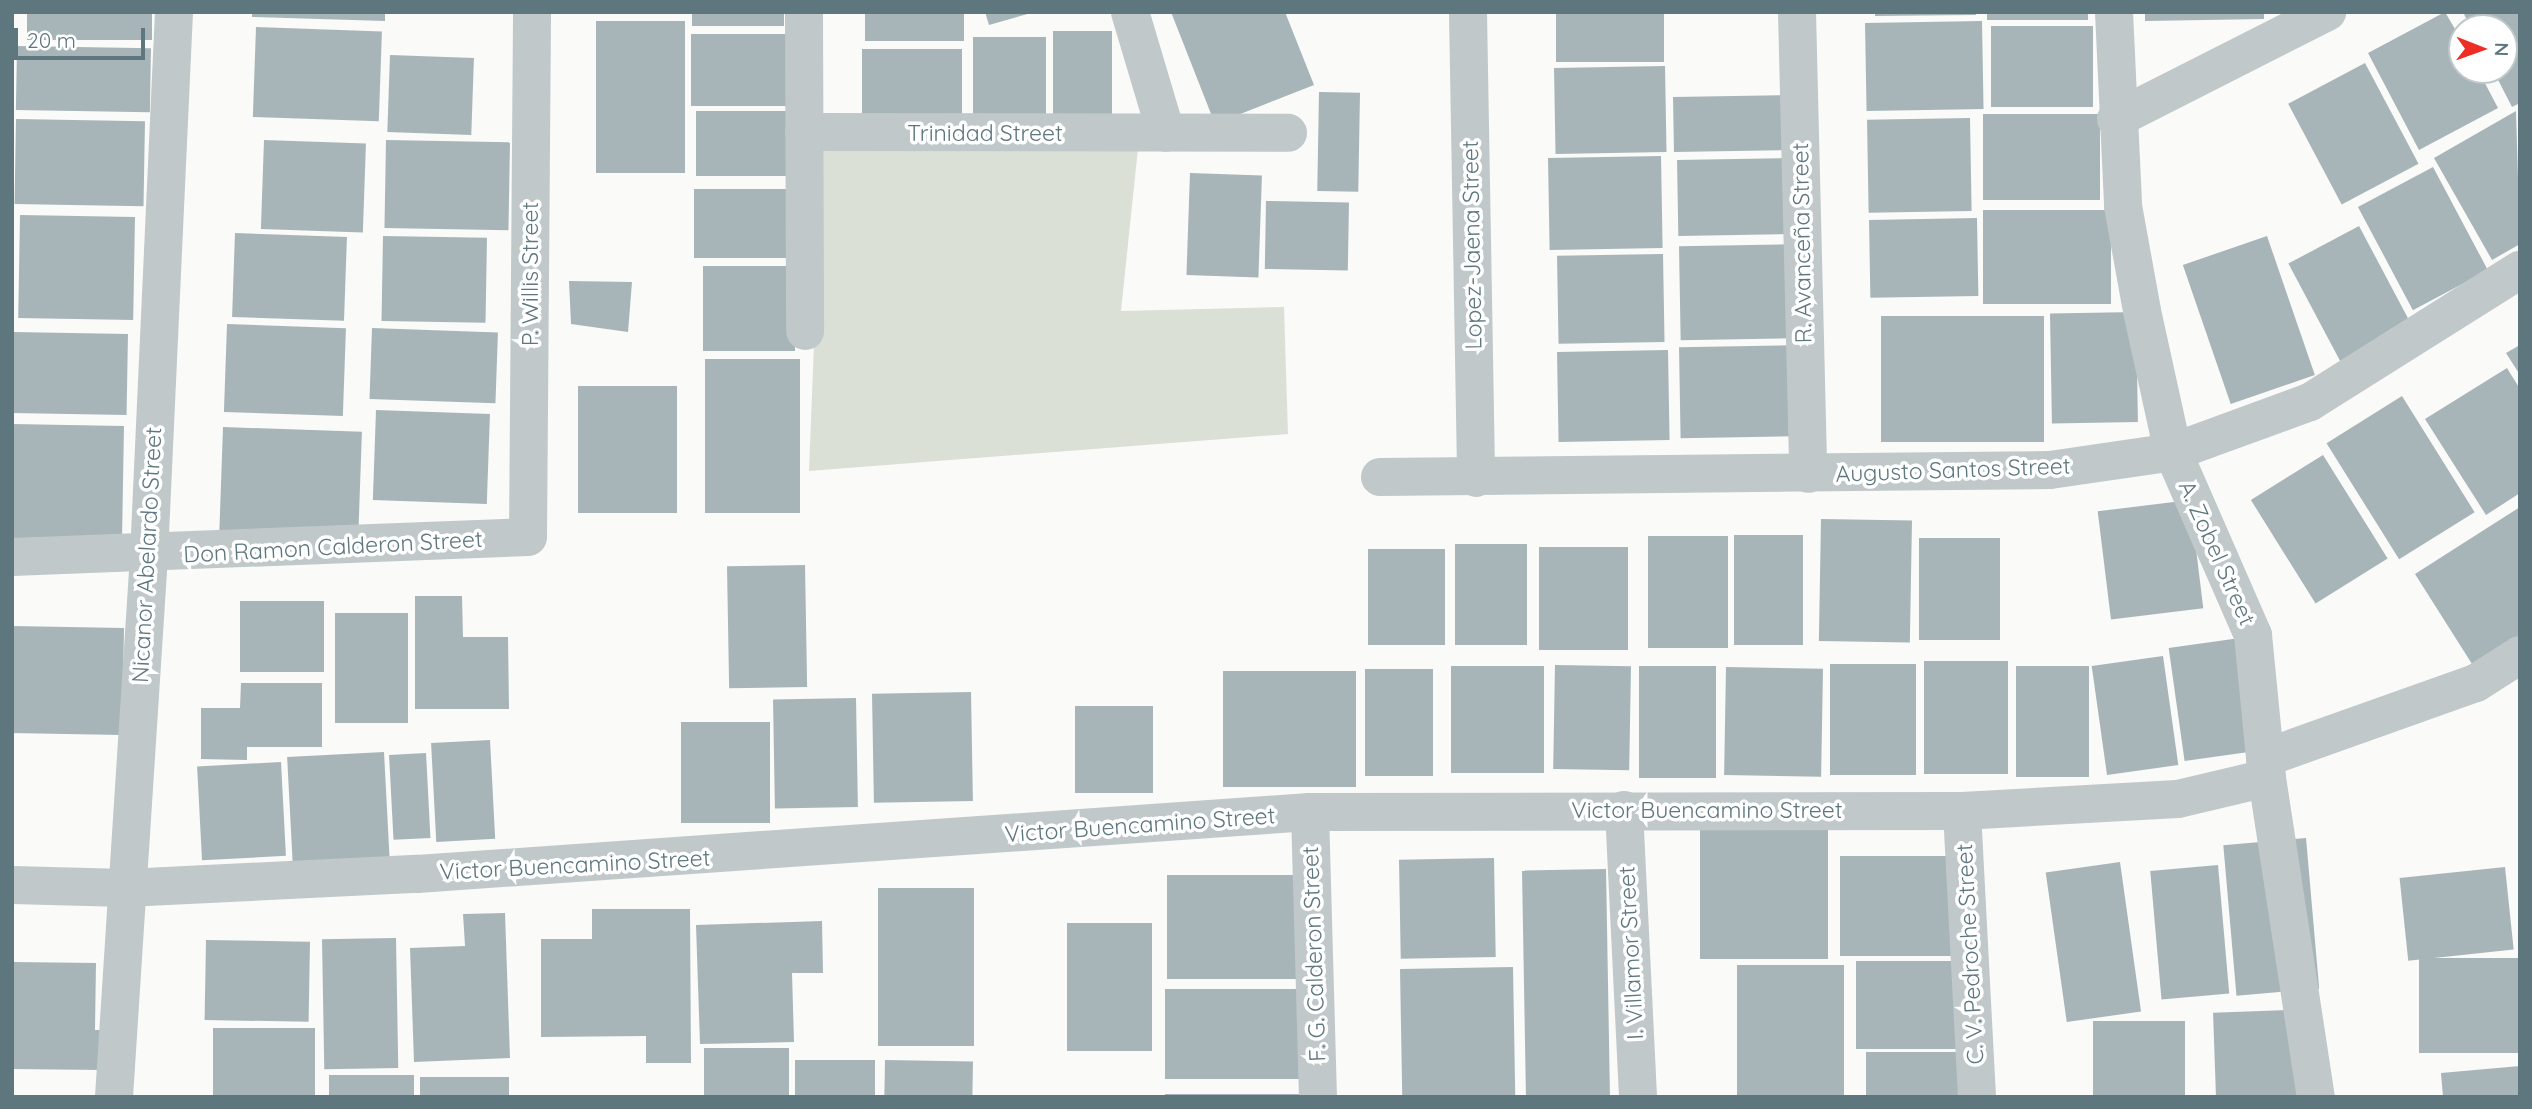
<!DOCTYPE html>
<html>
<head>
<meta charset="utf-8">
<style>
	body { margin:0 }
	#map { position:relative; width:2532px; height:1109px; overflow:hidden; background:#fafaf8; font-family:Quicksand,sans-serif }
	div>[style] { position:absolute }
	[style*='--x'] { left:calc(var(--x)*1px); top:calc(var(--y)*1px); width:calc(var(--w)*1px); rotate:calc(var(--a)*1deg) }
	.green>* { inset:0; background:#dbe0d7 }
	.building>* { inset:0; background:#a7b5b8; transform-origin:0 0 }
	.minor>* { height:38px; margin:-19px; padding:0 19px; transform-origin:19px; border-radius:19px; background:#c0c8ca }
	span { translate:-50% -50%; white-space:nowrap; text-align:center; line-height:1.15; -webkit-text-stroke:7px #fff; paint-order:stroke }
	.street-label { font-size:23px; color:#5e777f }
	.frame { position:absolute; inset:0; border:14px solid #5e777f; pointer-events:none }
	.north { position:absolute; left:2448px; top:14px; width:70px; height:70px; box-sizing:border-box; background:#fff; border:2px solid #bfc9cc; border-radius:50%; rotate:91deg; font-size:19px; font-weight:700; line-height:28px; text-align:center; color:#5e777f }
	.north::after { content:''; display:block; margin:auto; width:24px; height:32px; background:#ee2d24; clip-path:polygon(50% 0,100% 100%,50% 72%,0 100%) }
	.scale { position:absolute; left:14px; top:28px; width:131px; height:32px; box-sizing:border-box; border:4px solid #5e777f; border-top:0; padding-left:9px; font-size:21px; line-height:24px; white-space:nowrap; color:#5e777f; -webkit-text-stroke:5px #fff; paint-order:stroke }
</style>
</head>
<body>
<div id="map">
	<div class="green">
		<i style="clip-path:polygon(1139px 139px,1121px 311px,1284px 307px,1288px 434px,809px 471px,822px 140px)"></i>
	</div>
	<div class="building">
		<i style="left:27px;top:12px;width:125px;height:28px"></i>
		<i style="clip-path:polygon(252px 12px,385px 12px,385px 21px,252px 17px)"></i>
		<i style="left:692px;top:12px;width:92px;height:14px"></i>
		<i style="left:865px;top:12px;width:99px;height:29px"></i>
		<i style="clip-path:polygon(985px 12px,1031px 12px,1031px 13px,989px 25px)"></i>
		<i style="clip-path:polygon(1171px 12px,1285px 12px,1314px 85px,1215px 124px)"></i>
		<i style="left:1556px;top:12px;width:108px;height:50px"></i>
		<i style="clip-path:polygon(1875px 12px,1976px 12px,1976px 15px,1875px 16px)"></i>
		<i style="left:1987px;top:12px;width:101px;height:8px"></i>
		<i style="clip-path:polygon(2145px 12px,2264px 12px,2264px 19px,2145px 21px)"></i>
		<i style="clip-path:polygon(2445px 12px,2462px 41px,2462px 70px,2478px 70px,2498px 108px,2419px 150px,2368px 53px)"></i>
		<i style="clip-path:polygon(2463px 12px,2520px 12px,2520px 103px,2512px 107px,2493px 70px,2504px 70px,2504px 28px,2471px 28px)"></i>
		<i style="left:596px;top:21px;width:89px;height:152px"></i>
		<i style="left:1982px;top:21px;width:88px;height:117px;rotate:89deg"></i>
		<i style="left:1991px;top:26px;width:102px;height:81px"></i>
		<i style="left:256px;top:27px;width:126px;height:90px;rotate:2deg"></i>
		<i style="left:1053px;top:31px;width:59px;height:90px"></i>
		<i style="left:691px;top:34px;width:97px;height:72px"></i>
		<i style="left:973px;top:37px;width:73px;height:82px"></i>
		<i style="left:17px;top:46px;width:134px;height:64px;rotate:1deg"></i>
		<i style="left:862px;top:49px;width:100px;height:70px"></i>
		<i style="left:390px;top:55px;width:84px;height:77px;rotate:2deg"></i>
		<i style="left:2365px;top:63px;width:114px;height:87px;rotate:62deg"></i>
		<i style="left:1665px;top:66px;width:86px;height:111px;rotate:89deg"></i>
		<i style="left:1319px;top:92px;width:41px;height:99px;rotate:1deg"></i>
		<i style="left:1793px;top:95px;width:55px;height:120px;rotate:89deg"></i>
		<i style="left:799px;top:111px;width:65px;height:103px;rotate:90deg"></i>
		<i style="clip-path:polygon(2516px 111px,2520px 244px,2492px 260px,2434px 158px)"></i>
		<i style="left:2100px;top:114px;width:86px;height:117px;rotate:90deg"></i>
		<i style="left:1970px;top:118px;width:93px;height:103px;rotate:89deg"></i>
		<i style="left:16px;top:119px;width:129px;height:85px;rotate:1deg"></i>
		<i style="left:264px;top:140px;width:102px;height:89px;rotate:2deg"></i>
		<i style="left:386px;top:140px;width:124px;height:88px;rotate:1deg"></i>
		<i style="left:1661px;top:156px;width:92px;height:113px;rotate:89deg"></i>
		<i style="left:1795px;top:158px;width:76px;height:118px;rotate:89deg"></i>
		<i style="left:2433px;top:167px;width:117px;height:85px;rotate:62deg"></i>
		<i style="left:1190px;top:173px;width:72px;height:102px;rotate:2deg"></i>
		<i style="left:694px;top:189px;width:102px;height:69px"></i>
		<i style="left:1266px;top:201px;width:83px;height:68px;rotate:1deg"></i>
		<i style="left:1983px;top:210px;width:128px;height:94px"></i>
		<i style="left:20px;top:215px;width:115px;height:103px;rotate:1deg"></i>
		<i style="left:1977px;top:218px;width:78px;height:108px;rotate:89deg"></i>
		<i style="left:2359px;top:226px;width:114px;height:80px;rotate:62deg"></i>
		<i style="left:235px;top:233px;width:112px;height:84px;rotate:2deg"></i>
		<i style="left:383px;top:236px;width:104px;height:85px;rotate:1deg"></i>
		<i style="left:2267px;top:236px;width:147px;height:89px;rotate:71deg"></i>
		<i style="left:1802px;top:244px;width:94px;height:123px;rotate:89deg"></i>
		<i style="left:1663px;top:254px;width:88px;height:106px;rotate:89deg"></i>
		<i style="left:703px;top:266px;width:92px;height:85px"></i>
		<i style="clip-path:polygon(569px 281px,632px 282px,628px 332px,571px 324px)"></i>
		<i style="left:2136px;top:312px;width:110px;height:86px;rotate:89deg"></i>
		<i style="left:2044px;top:316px;width:126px;height:163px;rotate:90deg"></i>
		<i style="left:227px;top:324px;width:119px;height:88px;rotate:2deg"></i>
		<i style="left:372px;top:328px;width:126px;height:71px;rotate:2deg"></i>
		<i style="left:13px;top:332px;width:115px;height:81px;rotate:1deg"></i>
		<i style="left:1802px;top:345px;width:91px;height:123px;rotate:89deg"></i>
		<i style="clip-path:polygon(2520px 345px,2520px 375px,2506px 353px)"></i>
		<i style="left:1668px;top:350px;width:90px;height:111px;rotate:89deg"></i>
		<i style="left:800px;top:359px;width:154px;height:95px;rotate:90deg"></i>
		<i style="clip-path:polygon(2507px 368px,2520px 389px,2520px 493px,2486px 515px,2425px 419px)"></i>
		<i style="left:578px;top:386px;width:99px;height:127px"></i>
		<i style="left:2402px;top:396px;width:137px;height:89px;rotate:58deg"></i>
		<i style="left:376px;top:410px;width:114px;height:90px;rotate:2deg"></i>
		<i style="left:12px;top:424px;width:112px;height:114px;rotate:1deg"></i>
		<i style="left:223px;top:427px;width:139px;height:104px;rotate:2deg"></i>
		<i style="left:2323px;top:455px;width:122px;height:85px;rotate:58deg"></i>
		<i style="left:2190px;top:500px;width:109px;height:93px;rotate:83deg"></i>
		<i style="clip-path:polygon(2520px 507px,2520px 650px,2479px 675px,2415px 574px)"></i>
		<i style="left:1821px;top:519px;width:91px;height:122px;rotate:1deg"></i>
		<i style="left:1803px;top:535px;width:110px;height:69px;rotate:90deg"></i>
		<i style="left:1648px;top:536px;width:80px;height:112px"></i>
		<i style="left:1919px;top:538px;width:81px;height:102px"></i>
		<i style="left:1455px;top:544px;width:72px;height:101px"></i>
		<i style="left:1539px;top:547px;width:89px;height:103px"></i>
		<i style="left:1368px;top:549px;width:77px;height:96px"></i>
		<i style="left:805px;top:565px;width:122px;height:78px;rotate:89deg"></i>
		<i style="clip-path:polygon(415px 596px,462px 596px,463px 637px,508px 637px,509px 709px,415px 709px)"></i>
		<i style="left:240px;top:601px;width:84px;height:71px"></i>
		<i style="left:335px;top:613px;width:73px;height:110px"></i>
		<i style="left:12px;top:626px;width:112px;height:107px;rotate:1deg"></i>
		<i style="left:2240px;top:638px;width:114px;height:72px;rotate:82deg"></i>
		<i style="left:2163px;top:656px;width:110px;height:72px;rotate:82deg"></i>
		<i style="left:1924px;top:661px;width:84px;height:113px"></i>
		<i style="left:1830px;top:664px;width:86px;height:111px"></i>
		<i style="left:1555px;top:665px;width:76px;height:104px;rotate:1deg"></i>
		<i style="left:1451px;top:666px;width:93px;height:107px"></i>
		<i style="left:1639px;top:666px;width:77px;height:112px"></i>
		<i style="left:2016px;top:666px;width:73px;height:111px"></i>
		<i style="left:1726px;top:667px;width:97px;height:108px;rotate:1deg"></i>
		<i style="left:1365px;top:669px;width:68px;height:107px"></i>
		<i style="left:1223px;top:671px;width:133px;height:116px"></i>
		<i style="clip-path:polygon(241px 683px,322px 683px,322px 747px,247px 747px,247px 760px,201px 759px,201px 708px,240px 708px)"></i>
		<i style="left:971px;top:692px;width:109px;height:99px;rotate:89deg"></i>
		<i style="left:856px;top:698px;width:109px;height:83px;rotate:89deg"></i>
		<i style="left:1075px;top:706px;width:78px;height:87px"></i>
		<i style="left:681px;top:722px;width:89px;height:101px"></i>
		<i style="left:490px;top:740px;width:99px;height:59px;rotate:87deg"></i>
		<i style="left:384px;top:752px;width:110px;height:97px;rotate:87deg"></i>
		<i style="left:426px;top:753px;width:85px;height:37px;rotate:87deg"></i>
		<i style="left:281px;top:762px;width:94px;height:84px;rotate:87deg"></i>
		<i style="left:1700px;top:827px;width:128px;height:132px"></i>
		<i style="left:2306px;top:838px;width:151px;height:83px;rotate:85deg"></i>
		<i style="left:1840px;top:856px;width:113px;height:100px"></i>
		<i style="left:1494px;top:858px;width:99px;height:95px;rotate:89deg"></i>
		<i style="left:2120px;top:862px;width:151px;height:75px;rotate:82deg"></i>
		<i style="left:2218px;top:865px;width:129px;height:68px;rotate:85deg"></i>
		<i style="left:2505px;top:867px;width:83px;height:106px;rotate:84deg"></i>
		<i style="left:1606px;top:869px;width:228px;height:84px;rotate:89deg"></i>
		<i style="left:1167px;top:875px;width:133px;height:104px"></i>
		<i style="left:878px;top:888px;width:96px;height:158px"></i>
		<i style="clip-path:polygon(592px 909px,690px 909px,691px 1063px,646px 1063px,646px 1036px,541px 1037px,541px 939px,592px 939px)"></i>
		<i style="clip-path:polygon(505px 913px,510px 1058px,414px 1062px,410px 948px,465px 946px,463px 914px)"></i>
		<i style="clip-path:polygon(822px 921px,823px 973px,792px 973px,794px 1042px,700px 1044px,696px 925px)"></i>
		<i style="left:1067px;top:923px;width:85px;height:128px"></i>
		<i style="left:396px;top:938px;width:130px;height:74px;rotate:89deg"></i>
		<i style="left:206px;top:940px;width:104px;height:80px;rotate:1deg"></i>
		<i style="left:2520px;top:958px;width:95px;height:101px;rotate:90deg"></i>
		<i style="left:1856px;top:961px;width:117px;height:88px"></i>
		<i style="clip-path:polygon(12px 962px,96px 963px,95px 1030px,103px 1030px,102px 1070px,12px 1069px)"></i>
		<i style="left:1737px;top:965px;width:107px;height:132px"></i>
		<i style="left:1513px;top:967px;width:130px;height:113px;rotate:89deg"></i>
		<i style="left:1165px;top:989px;width:140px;height:90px"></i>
		<i style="left:2318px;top:1009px;width:86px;height:105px;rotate:88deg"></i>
		<i style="left:2093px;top:1021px;width:92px;height:76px"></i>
		<i style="left:213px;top:1028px;width:102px;height:69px"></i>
		<i style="left:704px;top:1048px;width:85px;height:49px"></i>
		<i style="left:1974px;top:1052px;width:45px;height:108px;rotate:90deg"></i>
		<i style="left:795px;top:1060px;width:80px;height:37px"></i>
		<i style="left:885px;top:1060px;width:88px;height:37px;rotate:1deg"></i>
		<i style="clip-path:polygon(2520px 1066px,2520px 1097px,2443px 1097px,2441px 1073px)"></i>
		<i style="left:329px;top:1075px;width:85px;height:22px"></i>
		<i style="left:420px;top:1077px;width:89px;height:20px"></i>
		<i style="left:1165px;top:1094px;width:136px;height:3px"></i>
	</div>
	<div class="minor">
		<i style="--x:804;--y:12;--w:319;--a:89.8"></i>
		<i style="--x:1130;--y:12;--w:126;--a:73.4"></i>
		<i style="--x:1468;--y:12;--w:466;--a:89"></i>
		<i style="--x:1797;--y:12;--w:462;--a:88.6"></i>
		<i style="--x:2114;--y:12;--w:194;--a:87.3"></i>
		<i style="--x:2123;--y:206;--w:107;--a:79.7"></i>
		<i style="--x:2142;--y:311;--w:144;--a:77.6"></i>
		<i style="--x:2173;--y:452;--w:200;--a:66.4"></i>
		<i style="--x:2253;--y:635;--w:144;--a:84.4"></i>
		<i style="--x:2267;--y:778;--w:323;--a:81.3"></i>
		<i style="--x:2116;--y:119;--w:237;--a:-26.9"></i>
		<i style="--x:804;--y:132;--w:484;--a:0.1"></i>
		<i style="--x:1380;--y:477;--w:670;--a:-0.6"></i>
		<i style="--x:2050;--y:470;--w:124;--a:-8.3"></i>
		<i style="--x:2173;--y:452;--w:146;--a:-20.1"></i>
		<i style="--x:2310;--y:402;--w:248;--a:-32.2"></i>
		<i style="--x:12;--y:557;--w:516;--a:-2.22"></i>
		<i style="--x:528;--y:537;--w:525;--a:-89.56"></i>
		<i style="--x:2265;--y:758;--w:224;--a:-19.6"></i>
		<i style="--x:2476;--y:683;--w:52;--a:-32.5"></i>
		<i style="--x:1624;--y:810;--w:287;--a:87.2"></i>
		<i style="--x:1962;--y:811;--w:286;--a:87"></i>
		<i style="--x:1310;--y:812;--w:285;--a:88.4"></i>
		<i style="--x:12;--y:885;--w:114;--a:1.5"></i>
		<i style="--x:126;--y:888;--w:291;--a:-2.8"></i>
		<i style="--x:417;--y:874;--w:895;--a:-3.97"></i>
		<i style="--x:1310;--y:812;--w:652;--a:-0.09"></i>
		<i style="--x:1962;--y:811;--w:216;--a:-3.2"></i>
		<i style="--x:2178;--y:799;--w:91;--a:-13.3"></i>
		<i style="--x:114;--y:1097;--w:542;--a:-86.3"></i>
		<i style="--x:149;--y:556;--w:545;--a:-87.37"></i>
	</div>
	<div class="street-label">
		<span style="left:985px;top:133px">Trinidad Street</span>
		<span style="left:1802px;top:243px;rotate:-91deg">R. Avanceña Street</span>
		<span style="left:1472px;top:245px;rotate:-91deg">Lopez-Jaena Street</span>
		<span style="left:530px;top:274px;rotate:-90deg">P. Willis Street</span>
		<span style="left:1953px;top:470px;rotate:-2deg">Augusto Santos Street</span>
		<span style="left:333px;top:547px;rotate:-3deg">Don Ramon Calderon Street</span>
		<span style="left:2217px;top:553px;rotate:66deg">A. Zobel Street</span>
		<span style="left:147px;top:555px;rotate:-87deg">Nicanor Abelardo Street</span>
		<span style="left:1707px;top:810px">Victor Buencamino Street</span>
		<span style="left:1140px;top:825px;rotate:-4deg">Victor Buencamino Street</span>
		<span style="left:575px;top:865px;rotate:-3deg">Victor Buencamino Street</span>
		<span style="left:1631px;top:953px;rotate:-93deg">I. Villamor Street</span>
		<span style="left:1314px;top:954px;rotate:-92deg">F. G. Calderon Street</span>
		<span style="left:1970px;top:954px;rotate:-93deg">C. V. Pedroche Street</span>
	</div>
	<div class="frame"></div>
	<div class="north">N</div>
	<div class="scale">20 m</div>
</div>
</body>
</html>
